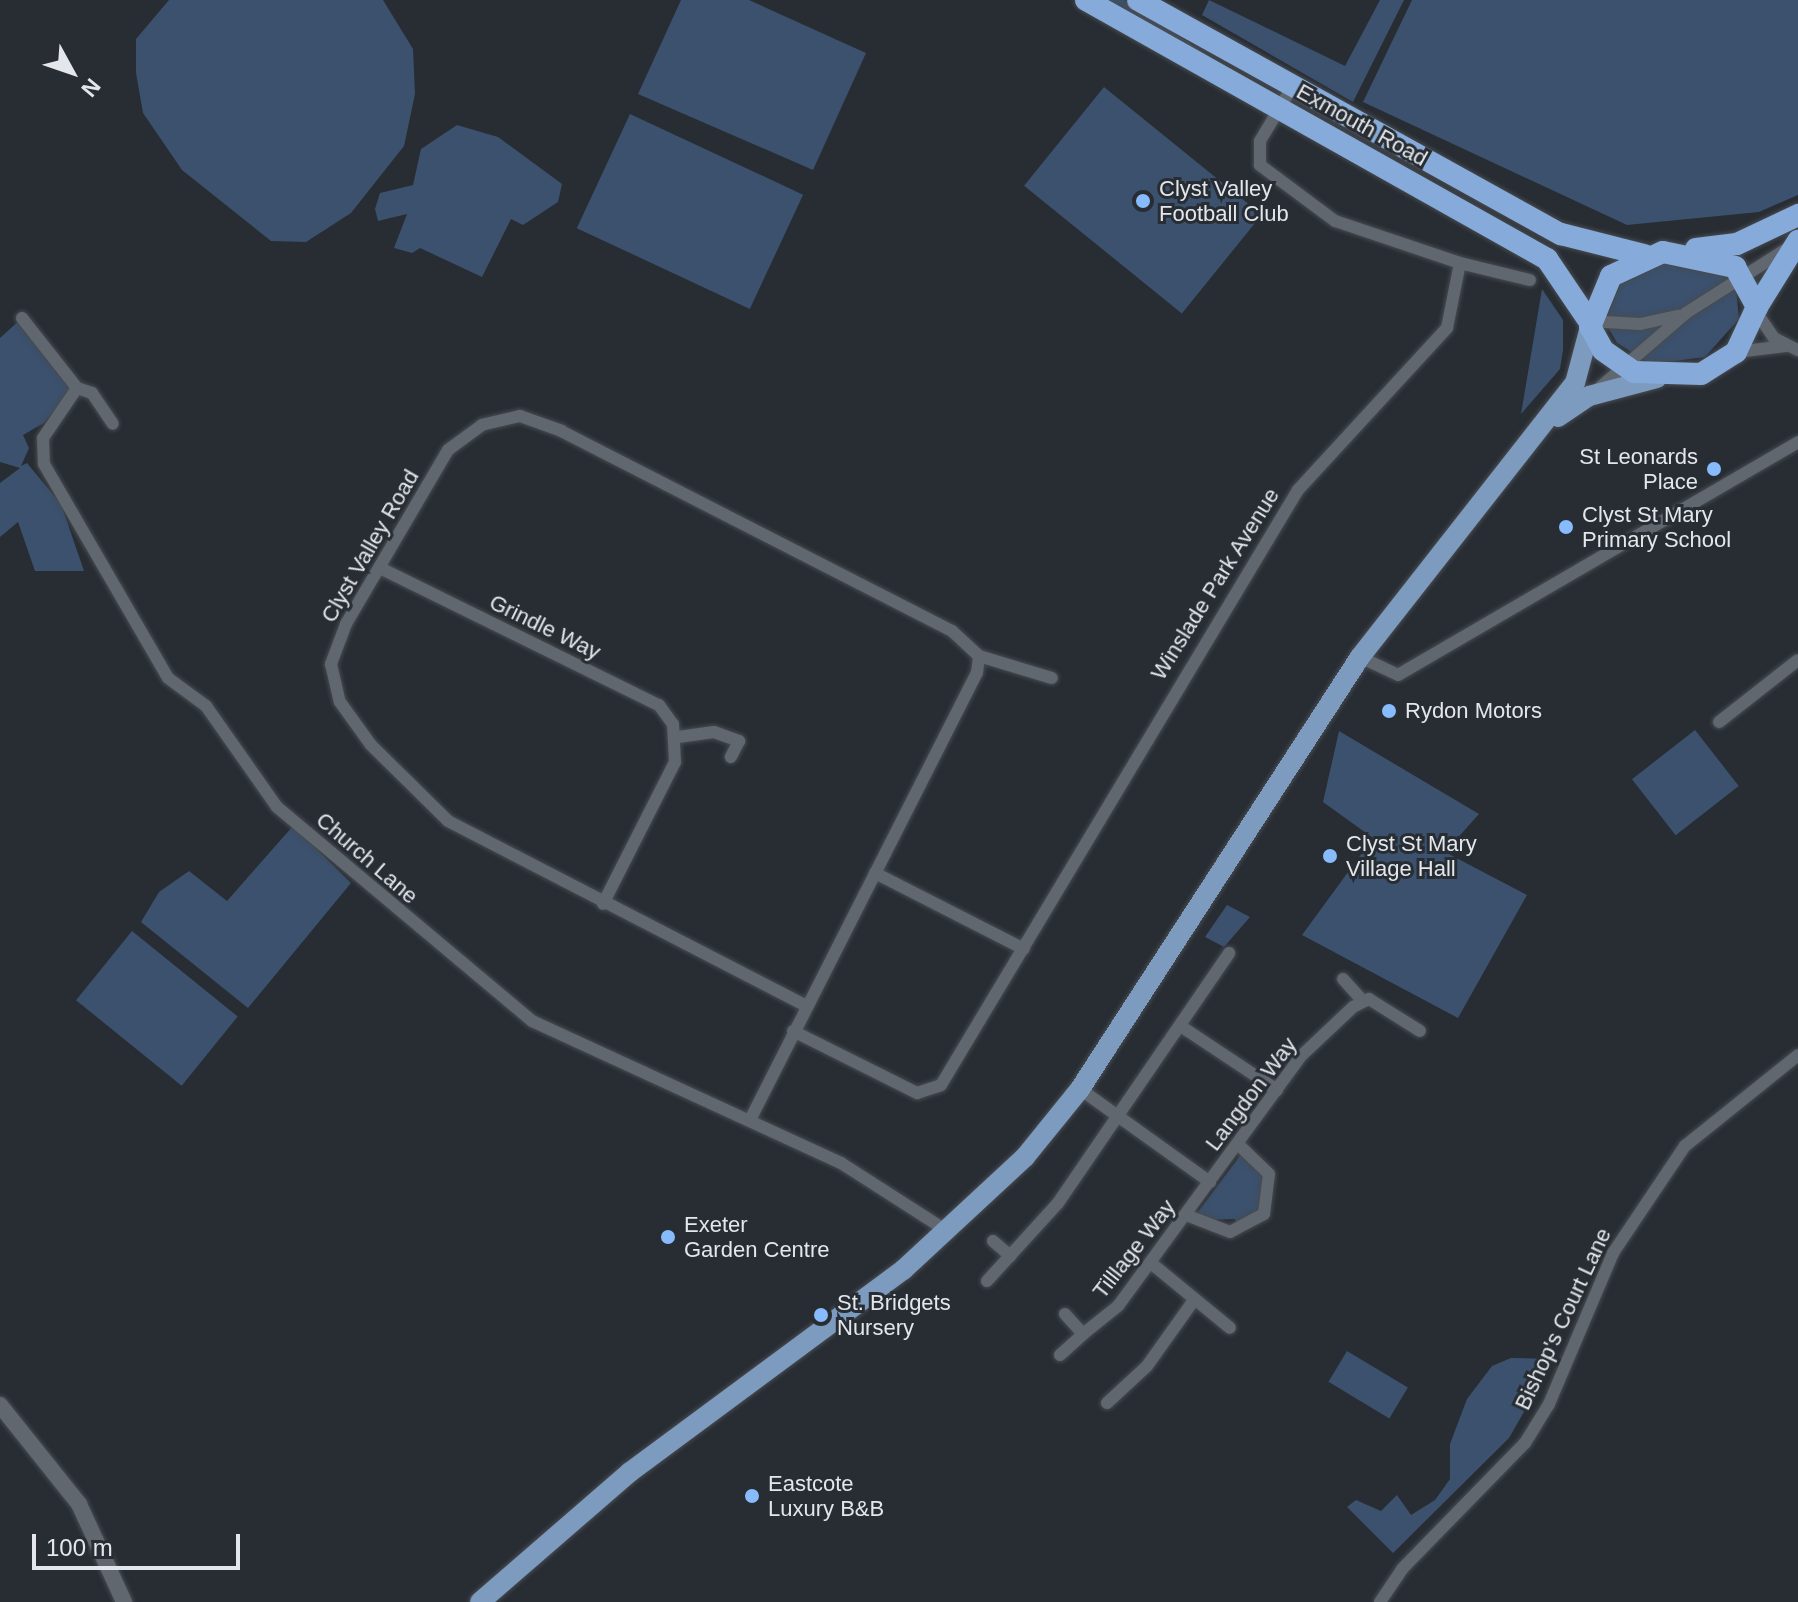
<!DOCTYPE html>
<html>
<head>
<meta charset="utf-8">
<style>
	body { margin:0 }
	#map { position:relative; width:1798px; height:1602px; overflow:hidden; background:#272d33; font-family:Helvetica,sans-serif }
	div>[style] { position:absolute }
	[style*='--x'] { left:calc(var(--x)*1px); top:calc(var(--y)*1px); width:calc(var(--w)*1px); rotate:calc(var(--a)*1deg) }
	.green>* { inset:0; background:#3b516d; transform-origin:0 0 }
	.roads { filter:drop-shadow(0 0 2px #474b51) drop-shadow(0 0 2px #474b51) }
	.minor>* { height:12px; margin:-6px; padding:0 6px; transform-origin:6px; border-radius:6px; background:#61676f }
	.tertiary>* { height:16px; margin:-8px; padding:0 8px; transform-origin:8px; border-radius:8px; background:#61676f }
	.primary>* { height:20px; margin:-10px; padding:0 10px; transform-origin:10px; border-radius:10px; background:#7d9abf }
	.trunk>* { height:22px; margin:-11px; padding:0 11px; transform-origin:11px; border-radius:11px; background:#86abda }
	.dots>* { width:22px; height:22px; translate:-50% -50%; box-sizing:border-box; border:4px solid #272d33; border-radius:50% }
	span { translate:-50% -50%; white-space:nowrap; text-align:center; line-height:1.15; -webkit-text-stroke:6px #272d33; paint-order:stroke }
	.street-label { font-size:22px; color:#e3e6eb }
	.poi-label { font-size:22px; color:#e3e6eb }
	.left { translate:0 -50%; text-align:left }
	.right { translate:-100% -50%; text-align:right }
	.north { position:absolute; left:32px; top:32px; width:80px; height:80px; -webkit-text-stroke:6px #272d33; paint-order:stroke; rotate:130deg; font-size:22px; font-weight:700; line-height:32px; text-align:center; color:#e3e6eb }
	.north::after { content:''; display:block; margin:auto; width:28px; height:36px; background:#e3e6eb; clip-path:polygon(50% 0,100% 100%,50% 72%,0 100%) }
	.scale { position:absolute; left:32px; top:1534px; width:208px; height:36px; box-sizing:border-box; border:4px solid #e3e6eb; border-top:0; padding-left:10px; font-size:24px; line-height:28px; white-space:nowrap; color:#e3e6eb; -webkit-text-stroke:6px #272d33; paint-order:stroke }
</style>
</head>
<body>
<div id="map">
	<div class="green">
		<i style="clip-path:polygon(169px 0,383px 0,413px 49px,415px 94px,404px 146px,351px 213px,306px 242px,271px 241px,182px 170px,143px 113px,136px 73px,136px 39px)"></i>
		<i style="clip-path:polygon(681px 0,749px 0,866px 53px,813px 170px,638px 94px)"></i>
		<i style="clip-path:polygon(1102px 0,1124px 0,1238px 75px)"></i>
		<i style="clip-path:polygon(1209px 0,1345px 66px,1380px 0,1404px 0,1353px 102px,1202px 15px)"></i>
		<i style="clip-path:polygon(1412px 0,1798px 0,1798px 195px,1759px 212px,1627px 225px,1363px 102px)"></i>
		<i style="left:1104px;top:87px;width:203px;height:127px;rotate:39deg"></i>
		<i style="left:630px;top:114px;width:191px;height:126px;rotate:25deg"></i>
		<i style="clip-path:polygon(457px 125px,498px 137px,562px 184px,558px 202px,523px 225px,511px 219px,482px 277px,420px 248px,412px 253px,394px 248px,407px 214px,378px 221px,375px 209px,380px 193px,413px 185px,421px 149px)"></i>
		<i style="clip-path:polygon(1663px 261px,1721px 271px,1736px 289px,1739px 319px,1705px 357px,1651px 364px,1617px 343px,1605px 322px,1621px 282px)"></i>
		<i style="clip-path:polygon(1542px 289px,1563px 320px,1563px 350px,1560px 369px,1521px 414px)"></i>
		<i style="clip-path:polygon(22px 318px,74px 387px,44px 423px,23px 435px,29px 448px,21px 466px,27px 463px,61px 504px,84px 571px,35px 571px,18px 522px,0 537px,0 483px,20px 468px,0 462px,0 338px)"></i>
		<i style="left:1695px;top:730px;width:71px;height:80px;rotate:52deg"></i>
		<i style="clip-path:polygon(1339px 731px,1479px 814px,1445px 852px,1527px 895px,1458px 1018px,1302px 935px,1373px 838px,1323px 802px)"></i>
		<i style="clip-path:polygon(293px 826px,351px 883px,248px 1008px,141px 922px,159px 892px,189px 871px,227px 901px)"></i>
		<i style="clip-path:polygon(1227px 905px,1250px 917px,1224px 947px,1205px 937px)"></i>
		<i style="left:132px;top:931px;width:136px;height:89px;rotate:39deg"></i>
		<i style="clip-path:polygon(1242px 1153px,1266px 1179px,1262px 1208px,1237px 1227px,1235px 1219px,1203px 1220px,1198px 1212px)"></i>
		<i style="left:1347px;top:1351px;width:71px;height:36px;rotate:31deg"></i>
		<i style="clip-path:polygon(1511px 1358px,1554px 1359px,1509px 1438px,1393px 1553px,1347px 1507px,1356px 1500px,1381px 1511px,1397px 1495px,1411px 1515px,1435px 1500px,1450px 1479px,1450px 1444px,1467px 1399px,1492px 1366px)"></i>
	</div>
	<div class="roads">
		<div class="minor">
			<i style="--x:1460;--y:263;--w:72;--a:13.7"></i>
			<i style="--x:1757;--y:313;--w:30;--a:56"></i>
			<i style="--x:1774;--y:338;--w:27;--a:27"></i>
			<i style="--x:22;--y:318;--w:89;--a:51.8"></i>
			<i style="--x:77;--y:388;--w:60;--a:124.2"></i>
			<i style="--x:43;--y:438;--w:26;--a:88"></i>
			<i style="--x:44;--y:464;--w:247;--a:59.9"></i>
			<i style="--x:168;--y:678;--w:47;--a:36.4"></i>
			<i style="--x:206;--y:706;--w:123;--a:54.9"></i>
			<i style="--x:277;--y:807;--w:333;--a:40"></i>
			<i style="--x:532;--y:1021;--w:340;--a:24.7"></i>
			<i style="--x:841;--y:1163;--w:126;--a:32.7"></i>
			<i style="--x:1589;--y:321;--w:51;--a:3.4"></i>
			<i style="--x:1640;--y:324;--w:40;--a:-12"></i>
			<i style="--x:1736;--y:352;--w:50;--a:-6.8"></i>
			<i style="--x:77;--y:388;--w:16;--a:18"></i>
			<i style="--x:92;--y:393;--w:37;--a:56"></i>
			<i style="--x:1598;--y:389;--w:116;--a:-40.8"></i>
			<i style="--x:1686;--y:313;--w:125;--a:-32.5"></i>
			<i style="--x:380;--y:568;--w:311;--a:26.2"></i>
			<i style="--x:659;--y:705;--w:24;--a:54"></i>
			<i style="--x:673;--y:724;--w:38;--a:87"></i>
			<i style="--x:675;--y:762;--w:159;--a:116.9"></i>
			<i style="--x:979;--y:656;--w:76;--a:16.8"></i>
			<i style="--x:1360;--y:657;--w:42;--a:25.3"></i>
			<i style="--x:1398;--y:675;--w:463;--a:-30.2"></i>
			<i style="--x:1719;--y:722;--w:100;--a:-38.1"></i>
			<i style="--x:678;--y:737;--w:36;--a:-8"></i>
			<i style="--x:714;--y:732;--w:27;--a:20"></i>
			<i style="--x:739;--y:741;--w:18;--a:117"></i>
			<i style="--x:875;--y:873;--w:167;--a:27"></i>
			<i style="--x:1343;--y:979;--w:28;--a:48"></i>
			<i style="--x:1182;--y:1027;--w:114;--a:33.6"></i>
			<i style="--x:793;--y:1031;--w:139;--a:26.6"></i>
			<i style="--x:917;--y:1093;--w:25;--a:-18"></i>
			<i style="--x:941;--y:1085;--w:694;--a:-59.04"></i>
			<i style="--x:1298;--y:490;--w:220;--a:-47.4"></i>
			<i style="--x:1447;--y:328;--w:66;--a:-78.7"></i>
			<i style="--x:1460;--y:263;--w:132;--a:-161.4"></i>
			<i style="--x:1335;--y:221;--w:94;--a:-143.3"></i>
			<i style="--x:1260;--y:165;--w:24;--a:-90"></i>
			<i style="--x:1260;--y:141;--w:63;--a:-59.3"></i>
			<i style="--x:1080;--y:1089;--w:160;--a:35.6"></i>
			<i style="--x:751;--y:1118;--w:499;--a:-63.1"></i>
			<i style="--x:977;--y:673;--w:17;--a:-83"></i>
			<i style="--x:979;--y:656;--w:37;--a:-137"></i>
			<i style="--x:952;--y:631;--w:438;--a:-152.9"></i>
			<i style="--x:562;--y:431;--w:45;--a:-160.3"></i>
			<i style="--x:520;--y:416;--w:39;--a:167"></i>
			<i style="--x:482;--y:425;--w:42;--a:143.7"></i>
			<i style="--x:448;--y:450;--w:202;--a:120.4"></i>
			<i style="--x:346;--y:624;--w:43;--a:110.6"></i>
			<i style="--x:331;--y:664;--w:39;--a:77"></i>
			<i style="--x:340;--y:702;--w:53;--a:54.2"></i>
			<i style="--x:371;--y:745;--w:108;--a:44.6"></i>
			<i style="--x:448;--y:821;--w:402;--a:27.3"></i>
			<i style="--x:1186;--y:1215;--w:47;--a:21.1"></i>
			<i style="--x:1230;--y:1232;--w:38;--a:-28"></i>
			<i style="--x:1264;--y:1214;--w:40;--a:-82.9"></i>
			<i style="--x:1269;--y:1174;--w:42;--a:-136"></i>
			<i style="--x:993;--y:1241;--w:23;--a:41"></i>
			<i style="--x:1151;--y:1263;--w:102;--a:39.4"></i>
			<i style="--x:987;--y:1281;--w:105;--a:-47.7"></i>
			<i style="--x:1058;--y:1203;--w:303;--a:-55.6"></i>
			<i style="--x:1083;--y:1334;--w:45;--a:-38.7"></i>
			<i style="--x:1118;--y:1306;--w:308;--a:-53.8"></i>
			<i style="--x:1300;--y:1057;--w:73;--a:-43.3"></i>
			<i style="--x:1353;--y:1007;--w:18;--a:-27"></i>
			<i style="--x:1369;--y:999;--w:60;--a:32.1"></i>
			<i style="--x:1060;--y:1355;--w:31;--a:-42"></i>
			<i style="--x:1083;--y:1334;--w:27;--a:-132"></i>
			<i style="--x:1107;--y:1403;--w:54;--a:-42.8"></i>
			<i style="--x:1147;--y:1366;--w:81;--a:-54.5"></i>
			<i style="--x:1380;--y:1602;--w:40;--a:-56"></i>
			<i style="--x:1402;--y:1569;--w:176;--a:-45.7"></i>
			<i style="--x:1525;--y:1443;--w:46;--a:-58.4"></i>
			<i style="--x:1549;--y:1404;--w:164;--a:-67"></i>
			<i style="--x:1613;--y:1253;--w:129;--a:-56.1"></i>
			<i style="--x:1685;--y:1146;--w:145;--a:-38.8"></i>
		</div>
		<div class="tertiary">
			<i style="--x:0;--y:1405;--w:127;--a:51.4"></i>
			<i style="--x:79;--y:1504;--w:108;--a:65.3"></i>
		</div>
		<div class="primary">
			<i style="--x:1558;--y:417;--w:37;--a:-34"></i>
			<i style="--x:1589;--y:396;--w:70;--a:-14.8"></i>
			<i style="--x:480;--y:1602;--w:198;--a:-40.9"></i>
			<i style="--x:630;--y:1472;--w:340;--a:-36.5"></i>
			<i style="--x:903;--y:1270;--w:166;--a:-42.8"></i>
			<i style="--x:1025;--y:1157;--w:87;--a:-51"></i>
			<i style="--x:1080;--y:1089;--w:515;--a:-57.05"></i>
			<i style="--x:1360;--y:657;--w:348;--a:-51.9"></i>
			<i style="--x:1575;--y:383;--w:58;--a:-75"></i>
		</div>
		<div class="trunk">
			<i style="--x:1086;--y:0;--w:529;--a:29.33"></i>
			<i style="--x:1547;--y:259;--w:75;--a:55.9"></i>
			<i style="--x:1138;--y:0;--w:483;--a:29"></i>
			<i style="--x:1561;--y:234;--w:86;--a:14.2"></i>
			<i style="--x:1696;--y:249;--w:41;--a:-7"></i>
			<i style="--x:1737;--y:244;--w:68;--a:-25.4"></i>
			<i style="--x:1663;--y:252;--w:74;--a:11.8"></i>
			<i style="--x:1735;--y:267;--w:46;--a:61.2"></i>
			<i style="--x:1757;--y:307;--w:50;--a:115"></i>
			<i style="--x:1736;--y:352;--w:41;--a:147.8"></i>
			<i style="--x:1701;--y:374;--w:67;--a:-178.3"></i>
			<i style="--x:1634;--y:372;--w:38;--a:-145"></i>
			<i style="--x:1603;--y:350;--w:26;--a:-119"></i>
			<i style="--x:1590;--y:327;--w:55;--a:-67.6"></i>
			<i style="--x:1611;--y:276;--w:57;--a:-24.8"></i>
			<i style="--x:1757;--y:307;--w:78;--a:-58.2"></i>
		</div>
	</div>
	<div class="dots">
		<i style="left:1143px;top:201px;background:#87bbfb"></i>
		<i style="left:1714px;top:469px;background:#87bbfb"></i>
		<i style="left:1566px;top:527px;background:#87bbfb"></i>
		<i style="left:1389px;top:711px;background:#87bbfb"></i>
		<i style="left:1330px;top:856px;background:#87bbfb"></i>
		<i style="left:668px;top:1237px;background:#87bbfb"></i>
		<i style="left:821px;top:1315px;background:#87bbfb"></i>
		<i style="left:752px;top:1496px;background:#87bbfb"></i>
	</div>
	<div class="street-label">
		<span style="left:1362px;top:125px;rotate:29deg">Exmouth Road</span>
		<span style="left:370px;top:546px;rotate:-60deg">Clyst Valley Road</span>
		<span style="left:1215px;top:584px;rotate:-58deg">Winslade Park Avenue</span>
		<span style="left:545px;top:627px;rotate:26deg">Grindle Way</span>
		<span style="left:367px;top:858px;rotate:41deg">Church Lane</span>
		<span style="left:1251px;top:1094px;rotate:-53deg">Langdon Way</span>
		<span style="left:1134px;top:1249px;rotate:-52deg">Tilllage Way</span>
		<span style="left:1563px;top:1319px;rotate:-65deg">Bishop's Court Lane</span>
	</div>
	<div class="poi-label">
		<span class="left" style="left:1159px;top:201px">Clyst Valley<br>Football Club</span>
		<span class="right" style="left:1698px;top:469px">St Leonards<br>Place</span>
		<span class="left" style="left:1582px;top:527px">Clyst St Mary<br>Primary School</span>
		<span class="left" style="left:1405px;top:711px">Rydon Motors</span>
		<span class="left" style="left:1346px;top:856px">Clyst St Mary<br>Village Hall</span>
		<span class="left" style="left:684px;top:1237px">Exeter<br>Garden Centre</span>
		<span class="left" style="left:837px;top:1315px">St. Bridgets<br>Nursery</span>
		<span class="left" style="left:768px;top:1496px">Eastcote<br>Luxury B&amp;B</span>
	</div>
	<div class="north">N</div>
	<div class="scale">100 m</div>
</div>
</body>
</html>
